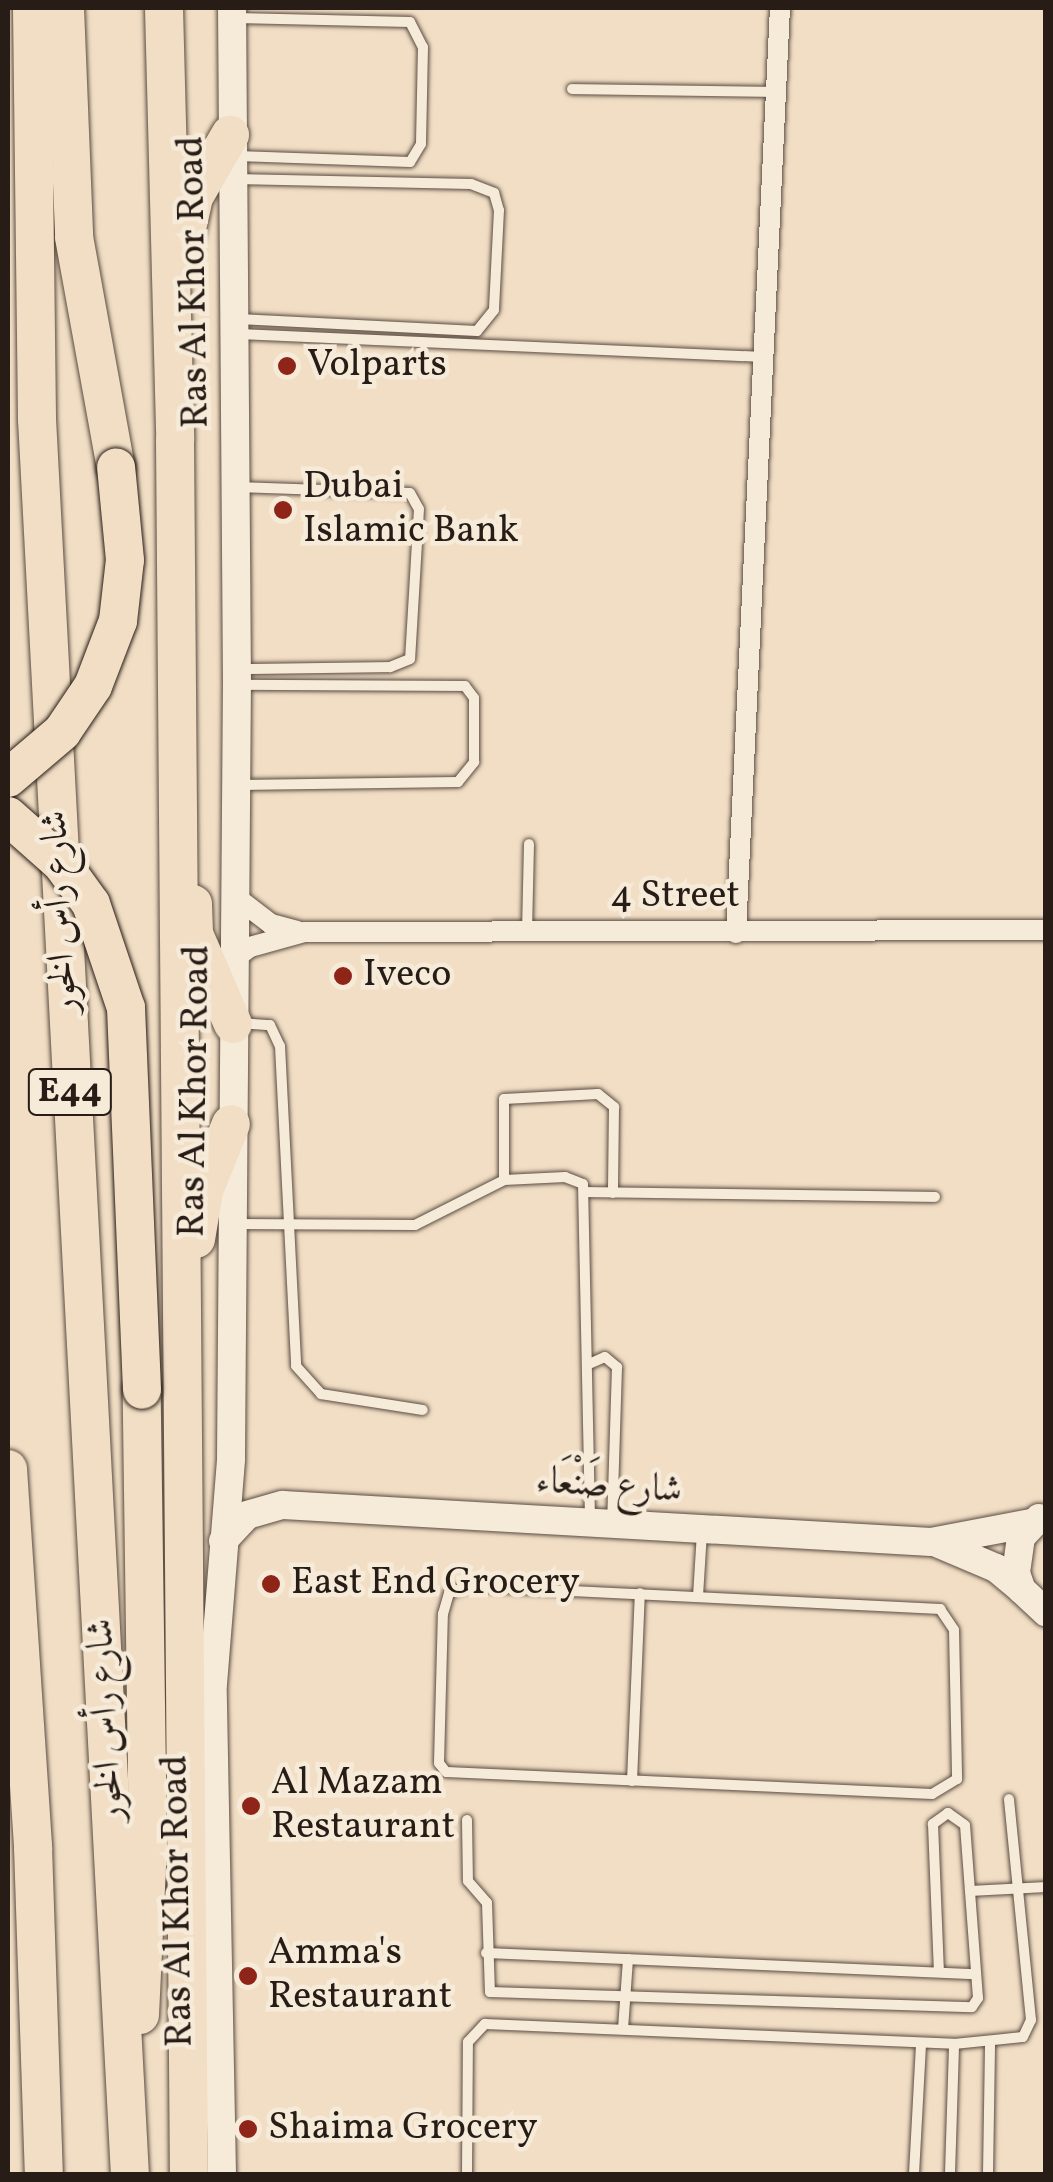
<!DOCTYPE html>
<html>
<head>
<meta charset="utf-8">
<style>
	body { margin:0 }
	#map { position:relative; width:1053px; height:2182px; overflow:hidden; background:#f1dec4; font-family:Vollkorn,Amiri,serif }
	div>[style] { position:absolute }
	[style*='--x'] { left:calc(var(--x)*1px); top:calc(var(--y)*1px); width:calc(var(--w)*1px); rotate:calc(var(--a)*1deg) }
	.roads { filter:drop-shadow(0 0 2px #5a4c42) drop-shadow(0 0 2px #5a4c42) }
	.service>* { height:10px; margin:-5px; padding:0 5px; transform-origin:5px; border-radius:5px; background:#f6ead9 }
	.minor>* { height:20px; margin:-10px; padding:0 10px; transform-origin:10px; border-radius:10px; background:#f6ead9 }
	.tertiary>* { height:28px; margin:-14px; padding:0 14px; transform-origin:14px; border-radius:14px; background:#f6ead9 }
	.motorway>* { height:38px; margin:-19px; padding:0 19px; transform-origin:19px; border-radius:19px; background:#f1dec4 }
	.bridges { filter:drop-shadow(0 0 2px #271c16) drop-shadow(0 0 2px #271c16) }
	.motorway-bridge>* { height:38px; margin:-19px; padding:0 19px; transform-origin:19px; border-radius:19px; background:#f1dec4 }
	.dots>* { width:28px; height:28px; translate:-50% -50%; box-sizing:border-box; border:5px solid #f6ead9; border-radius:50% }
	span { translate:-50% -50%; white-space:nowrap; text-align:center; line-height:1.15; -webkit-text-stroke:9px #f6ead9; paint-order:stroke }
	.shield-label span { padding:2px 8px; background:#f6ead9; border:2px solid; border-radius:8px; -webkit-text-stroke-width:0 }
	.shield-label { font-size:35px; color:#271c16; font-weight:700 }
	.street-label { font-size:38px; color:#271c16 }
	.poi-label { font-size:38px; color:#271c16 }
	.left { translate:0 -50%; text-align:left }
	.frame { position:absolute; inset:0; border:10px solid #271c16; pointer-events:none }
</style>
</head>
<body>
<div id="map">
	<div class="roads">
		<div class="service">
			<i style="--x:236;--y:18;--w:174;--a:1.3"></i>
			<i style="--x:410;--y:22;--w:28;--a:63"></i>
			<i style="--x:423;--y:47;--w:97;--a:91.2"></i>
			<i style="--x:421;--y:144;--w:21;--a:121"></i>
			<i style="--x:410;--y:162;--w:173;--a:-178"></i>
			<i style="--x:572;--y:89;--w:203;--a:0.8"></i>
			<i style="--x:235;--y:179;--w:236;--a:1.2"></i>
			<i style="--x:471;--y:184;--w:25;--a:21"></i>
			<i style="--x:494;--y:193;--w:18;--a:74"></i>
			<i style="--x:499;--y:210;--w:100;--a:92.9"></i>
			<i style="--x:494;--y:310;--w:27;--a:129"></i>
			<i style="--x:477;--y:331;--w:239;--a:-177.1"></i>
			<i style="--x:239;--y:334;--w:525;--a:2.51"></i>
			<i style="--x:237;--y:487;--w:173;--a:2"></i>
			<i style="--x:410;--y:493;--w:18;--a:61"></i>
			<i style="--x:419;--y:509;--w:150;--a:93.4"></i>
			<i style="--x:410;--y:659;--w:22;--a:158"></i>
			<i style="--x:390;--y:667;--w:152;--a:179.2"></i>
			<i style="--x:238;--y:785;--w:220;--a:-0.8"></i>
			<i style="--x:458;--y:782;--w:26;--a:-51"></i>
			<i style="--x:474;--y:762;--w:64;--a:-90"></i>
			<i style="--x:474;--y:698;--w:15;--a:-127"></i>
			<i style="--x:465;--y:686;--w:226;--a:-179.7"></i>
			<i style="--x:527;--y:932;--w:88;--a:-88.7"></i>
			<i style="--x:239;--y:1023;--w:31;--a:4"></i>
			<i style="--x:270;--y:1025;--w:23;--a:65"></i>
			<i style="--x:280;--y:1046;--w:320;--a:87.1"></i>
			<i style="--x:296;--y:1366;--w:38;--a:48"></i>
			<i style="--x:321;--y:1394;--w:103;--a:8.9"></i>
			<i style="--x:504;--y:1180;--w:81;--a:-90"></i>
			<i style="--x:504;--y:1099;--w:94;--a:-3"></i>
			<i style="--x:598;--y:1094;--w:21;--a:39"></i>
			<i style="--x:614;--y:1107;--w:86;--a:90.7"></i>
			<i style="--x:588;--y:1192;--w:347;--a:0.8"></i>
			<i style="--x:234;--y:1224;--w:181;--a:0.3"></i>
			<i style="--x:415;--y:1225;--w:100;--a:-26.8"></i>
			<i style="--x:504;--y:1180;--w:61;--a:-2.8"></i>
			<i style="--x:565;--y:1177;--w:19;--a:21"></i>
			<i style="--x:583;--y:1184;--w:338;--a:88.8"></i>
			<i style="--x:589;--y:1364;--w:17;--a:-24"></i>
			<i style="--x:605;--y:1357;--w:16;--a:40"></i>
			<i style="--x:617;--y:1367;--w:157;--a:91.8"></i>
			<i style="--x:469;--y:1586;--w:472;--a:2.8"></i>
			<i style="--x:940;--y:1609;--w:25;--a:56"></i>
			<i style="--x:954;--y:1630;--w:149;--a:88.8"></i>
			<i style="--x:957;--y:1779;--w:29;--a:149"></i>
			<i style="--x:932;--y:1794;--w:486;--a:-177.4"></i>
			<i style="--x:446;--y:1772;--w:11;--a:-128"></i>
			<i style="--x:439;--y:1763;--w:149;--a:-88.5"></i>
			<i style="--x:443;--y:1614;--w:22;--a:-74"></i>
			<i style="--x:449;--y:1593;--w:21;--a:-19"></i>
			<i style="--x:698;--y:1596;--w:64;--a:-86.4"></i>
			<i style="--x:632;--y:1781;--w:188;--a:-87.6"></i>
			<i style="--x:467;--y:1820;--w:61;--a:89.1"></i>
			<i style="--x:468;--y:1881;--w:29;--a:49"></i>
			<i style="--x:487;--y:1903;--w:89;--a:88.1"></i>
			<i style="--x:490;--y:1992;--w:482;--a:1.8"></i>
			<i style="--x:972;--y:2007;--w:11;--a:-56"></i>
			<i style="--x:978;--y:1998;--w:173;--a:-94.3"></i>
			<i style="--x:965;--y:1825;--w:21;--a:-145"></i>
			<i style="--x:948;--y:1813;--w:19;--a:144"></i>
			<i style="--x:933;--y:1824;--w:148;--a:87.7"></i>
			<i style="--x:970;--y:1891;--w:76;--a:-3"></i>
			<i style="--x:486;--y:1953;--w:490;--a:2.5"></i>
			<i style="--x:623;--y:2029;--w:70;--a:-85.9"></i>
			<i style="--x:467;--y:2174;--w:132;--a:-89.6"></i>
			<i style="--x:468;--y:2042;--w:25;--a:-47"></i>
			<i style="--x:485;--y:2024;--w:469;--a:2.4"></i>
			<i style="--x:954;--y:2044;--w:69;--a:-5.8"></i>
			<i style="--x:1023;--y:2037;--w:19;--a:-65"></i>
			<i style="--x:1031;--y:2020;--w:222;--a:-95.7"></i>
			<i style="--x:914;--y:2174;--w:131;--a:-86.9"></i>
			<i style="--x:950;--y:2174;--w:130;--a:-88.2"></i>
			<i style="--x:988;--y:2174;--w:131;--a:-89.1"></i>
		</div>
		<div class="minor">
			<i style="--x:237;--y:898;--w:43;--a:37.4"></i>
			<i style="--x:271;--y:924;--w:27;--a:15"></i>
			<i style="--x:736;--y:933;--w:926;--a:-87.28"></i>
			<i style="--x:234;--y:959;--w:20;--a:-37"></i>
			<i style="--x:250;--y:947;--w:56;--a:-15.5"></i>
			<i style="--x:304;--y:932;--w:742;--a:-0.15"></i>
		</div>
		<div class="tertiary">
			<i style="--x:1039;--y:1518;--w:26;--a:133"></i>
			<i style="--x:1021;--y:1537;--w:36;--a:98"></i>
			<i style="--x:1016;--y:1573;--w:18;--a:71"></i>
			<i style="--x:1022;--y:1590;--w:33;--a:43"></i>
			<i style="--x:223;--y:1541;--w:35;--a:-47"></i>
			<i style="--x:247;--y:1515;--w:37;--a:-16"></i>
			<i style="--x:283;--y:1505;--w:649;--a:3.27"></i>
			<i style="--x:931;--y:1542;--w:103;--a:-10.7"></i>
			<i style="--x:937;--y:1543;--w:64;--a:23"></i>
			<i style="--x:996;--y:1568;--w:34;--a:40"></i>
			<i style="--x:222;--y:2174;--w:490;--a:-91.1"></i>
			<i style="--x:213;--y:1684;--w:226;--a:-85.4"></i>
			<i style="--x:231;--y:1459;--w:774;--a:-89.56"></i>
			<i style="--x:237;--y:685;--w:677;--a:-90.42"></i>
		</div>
		<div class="motorway">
			<i style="--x:32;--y:8;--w:411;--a:89.3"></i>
			<i style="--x:37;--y:419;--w:1757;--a:86.97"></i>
			<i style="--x:65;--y:8;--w:229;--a:87.7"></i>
			<i style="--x:74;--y:237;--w:234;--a:79.7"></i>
			<i style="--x:164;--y:8;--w:432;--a:88.5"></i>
			<i style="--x:175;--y:440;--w:1734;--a:89.54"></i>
			<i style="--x:183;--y:247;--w:51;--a:-77.6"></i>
			<i style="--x:194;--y:197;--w:72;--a:-59.9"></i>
			<i style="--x:193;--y:904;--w:30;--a:88"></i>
			<i style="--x:194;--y:934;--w:98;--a:66.6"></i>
			<i style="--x:196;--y:1239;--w:49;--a:-80.5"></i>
			<i style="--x:204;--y:1191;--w:72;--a:-68.1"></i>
			<i style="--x:8;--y:1469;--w:379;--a:86.2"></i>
			<i style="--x:33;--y:1847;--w:327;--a:88.1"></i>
			<i style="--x:140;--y:2015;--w:167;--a:-87.3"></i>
			<i style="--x:148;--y:1848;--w:458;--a:-90.8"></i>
		</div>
	</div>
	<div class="bridges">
		<div class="motorway-bridge">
			<i style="--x:8;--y:778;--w:71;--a:-40.4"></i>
			<i style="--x:62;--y:732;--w:55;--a:-56"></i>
			<i style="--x:93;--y:686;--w:70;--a:-69"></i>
			<i style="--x:118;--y:621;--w:61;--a:-83.5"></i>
			<i style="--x:125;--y:560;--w:93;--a:-95.5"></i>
			<i style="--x:8;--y:816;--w:72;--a:41.6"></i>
			<i style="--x:62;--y:864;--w:49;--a:54.1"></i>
			<i style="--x:91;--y:904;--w:110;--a:71.4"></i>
			<i style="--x:126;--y:1008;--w:382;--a:87.6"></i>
		</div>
	</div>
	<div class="dots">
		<i style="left:287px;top:366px;background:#8f2418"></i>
		<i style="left:283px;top:510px;background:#8f2418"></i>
		<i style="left:343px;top:976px;background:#8f2418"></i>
		<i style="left:271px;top:1584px;background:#8f2418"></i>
		<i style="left:251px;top:1806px;background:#8f2418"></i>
		<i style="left:248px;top:1976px;background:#8f2418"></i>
		<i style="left:248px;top:2129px;background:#8f2418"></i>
	</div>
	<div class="shield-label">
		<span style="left:70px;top:1092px">E44</span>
	</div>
	<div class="street-label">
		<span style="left:195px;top:282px;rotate:-91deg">Ras Al Khor Road</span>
		<span style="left:675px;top:897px">4 Street</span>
		<span style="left:61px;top:912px;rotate:-93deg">شارع رأس الخور</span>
		<span style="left:196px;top:1091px;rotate:-89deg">Ras Al Khor Road</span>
		<span style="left:609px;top:1487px;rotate:4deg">شارع صَنْعَاء</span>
		<span style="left:107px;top:1720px;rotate:-93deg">شارع رأس الخور</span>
		<span style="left:179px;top:1901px;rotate:-91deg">Ras Al Khor Road</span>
	</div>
	<div class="poi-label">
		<span class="left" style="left:307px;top:366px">Volparts</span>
		<span class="left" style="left:303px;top:510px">Dubai<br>Islamic Bank</span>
		<span class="left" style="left:363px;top:976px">Iveco</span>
		<span class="left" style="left:291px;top:1584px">East End Grocery</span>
		<span class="left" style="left:271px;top:1806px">Al Mazam<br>Restaurant</span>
		<span class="left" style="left:268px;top:1976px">Amma's<br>Restaurant</span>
		<span class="left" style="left:268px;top:2129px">Shaima Grocery</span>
	</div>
	<div class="frame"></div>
</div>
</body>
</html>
